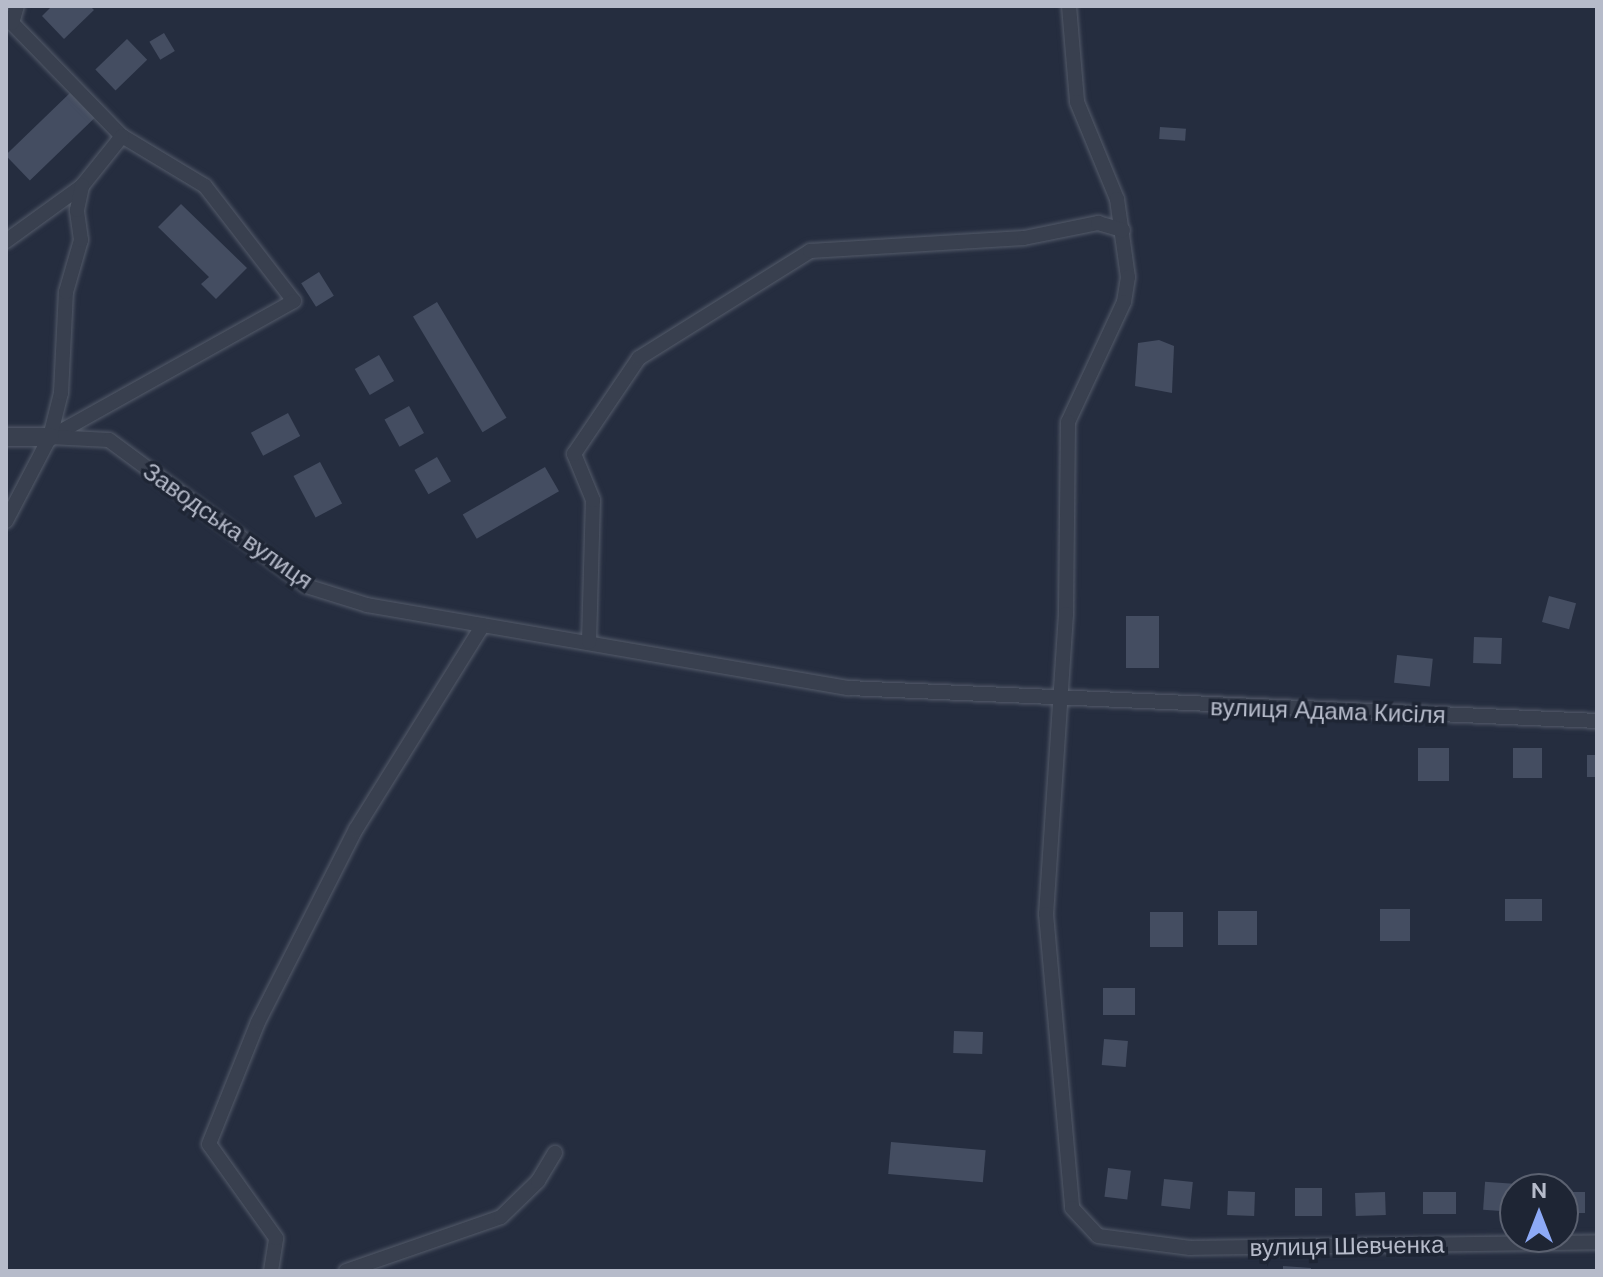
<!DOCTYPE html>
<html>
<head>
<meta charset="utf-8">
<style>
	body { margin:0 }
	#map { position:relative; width:1603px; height:1277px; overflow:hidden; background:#252d3f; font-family:"DM Sans",sans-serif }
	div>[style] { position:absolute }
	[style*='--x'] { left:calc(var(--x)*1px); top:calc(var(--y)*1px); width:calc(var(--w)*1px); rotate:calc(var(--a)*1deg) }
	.building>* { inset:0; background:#444d61; transform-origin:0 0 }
	.roads { filter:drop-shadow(0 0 2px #545b6a) drop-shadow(0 0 2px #545b6a) }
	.minor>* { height:14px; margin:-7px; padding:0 7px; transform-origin:7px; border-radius:7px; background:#39404f }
	.tertiary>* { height:18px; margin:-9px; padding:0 9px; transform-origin:9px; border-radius:9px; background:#39404f }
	span { translate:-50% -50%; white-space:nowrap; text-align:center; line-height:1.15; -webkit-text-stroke:7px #1e2534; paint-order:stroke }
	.street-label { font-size:24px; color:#b6bbca }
	.frame { position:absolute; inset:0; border:8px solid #b6bbca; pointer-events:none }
	.north { position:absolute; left:1499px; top:1173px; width:80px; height:80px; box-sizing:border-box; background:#1e2534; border:2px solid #5b6170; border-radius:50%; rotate:0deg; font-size:22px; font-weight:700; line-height:32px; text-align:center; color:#b6bbca }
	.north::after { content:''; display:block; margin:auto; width:28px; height:36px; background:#8daaf7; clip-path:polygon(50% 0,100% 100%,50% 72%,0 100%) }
</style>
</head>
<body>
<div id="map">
	<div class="building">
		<i style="clip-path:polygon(52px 6px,90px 6px,94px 10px,64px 39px,42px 16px)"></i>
		<i style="left:164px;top:33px;width:21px;height:17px;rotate:59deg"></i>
		<i style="left:127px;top:39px;width:29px;height:44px;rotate:46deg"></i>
		<i style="left:71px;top:92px;width:35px;height:91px;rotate:46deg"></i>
		<i style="left:1160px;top:127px;width:26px;height:12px;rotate:4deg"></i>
		<i style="clip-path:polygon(181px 204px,247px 268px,216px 299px,201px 284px,209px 277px,158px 227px)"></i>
		<i style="left:319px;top:272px;width:28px;height:21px;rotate:58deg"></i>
		<i style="left:437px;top:302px;width:135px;height:28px;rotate:59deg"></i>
		<i style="clip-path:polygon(1159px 340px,1174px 346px,1172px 393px,1135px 386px,1138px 343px)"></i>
		<i style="left:379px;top:355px;width:30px;height:28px;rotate:60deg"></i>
		<i style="left:409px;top:406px;width:31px;height:28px;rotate:61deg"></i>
		<i style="left:288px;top:413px;width:26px;height:42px;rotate:62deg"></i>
		<i style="left:437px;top:457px;width:28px;height:26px;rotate:60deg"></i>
		<i style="left:320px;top:462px;width:47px;height:30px;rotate:62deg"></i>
		<i style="left:545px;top:467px;width:28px;height:95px;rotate:60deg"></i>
		<i style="left:1549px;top:596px;width:28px;height:27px;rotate:15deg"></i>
		<i style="left:1126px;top:616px;width:33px;height:52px"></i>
		<i style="left:1474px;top:637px;width:28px;height:26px;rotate:2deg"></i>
		<i style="left:1397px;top:655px;width:36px;height:28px;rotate:6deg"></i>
		<i style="left:1418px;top:748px;width:31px;height:33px"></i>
		<i style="left:1513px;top:748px;width:29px;height:30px"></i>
		<i style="left:1587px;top:755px;width:10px;height:22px"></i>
		<i style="left:1505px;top:899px;width:37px;height:22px"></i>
		<i style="left:1380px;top:909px;width:30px;height:32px"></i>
		<i style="left:1218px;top:911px;width:39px;height:34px"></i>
		<i style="left:1150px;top:912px;width:33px;height:35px"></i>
		<i style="left:1103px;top:988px;width:32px;height:27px"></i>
		<i style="left:954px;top:1031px;width:29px;height:22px;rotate:2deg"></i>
		<i style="left:1104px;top:1039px;width:24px;height:26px;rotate:5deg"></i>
		<i style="left:891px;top:1142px;width:95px;height:32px;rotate:5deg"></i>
		<i style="left:1108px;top:1168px;width:23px;height:29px;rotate:7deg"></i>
		<i style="left:1164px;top:1179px;width:29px;height:27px;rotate:6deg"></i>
		<i style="left:1517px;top:1184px;width:28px;height:32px;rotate:94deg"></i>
		<i style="left:1295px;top:1188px;width:27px;height:28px"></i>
		<i style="left:1228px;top:1191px;width:27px;height:24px;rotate:2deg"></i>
		<i style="left:1385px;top:1192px;width:23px;height:30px;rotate:88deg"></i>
		<i style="left:1423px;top:1192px;width:33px;height:22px"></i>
		<i style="left:1563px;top:1192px;width:22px;height:21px"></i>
		<i style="clip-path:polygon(1283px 1266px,1311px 1268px,1311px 1271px,1283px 1271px)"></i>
	</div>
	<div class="roads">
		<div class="minor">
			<i style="--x:1069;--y:6;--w:96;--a:85.2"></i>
			<i style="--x:1077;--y:102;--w:105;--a:67.6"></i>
			<i style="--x:1117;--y:199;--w:79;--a:82"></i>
			<i style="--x:1128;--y:277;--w:25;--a:99"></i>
			<i style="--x:1124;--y:302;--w:132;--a:115"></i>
			<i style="--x:1068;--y:422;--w:192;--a:90.6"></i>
			<i style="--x:1066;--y:614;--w:301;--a:93.8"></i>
			<i style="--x:1046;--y:914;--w:295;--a:84.9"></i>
			<i style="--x:1072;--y:1208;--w:38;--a:47"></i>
			<i style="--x:1098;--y:1236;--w:93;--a:7.4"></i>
			<i style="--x:1190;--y:1248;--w:407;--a:-0.8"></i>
			<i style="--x:12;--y:23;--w:158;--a:45.8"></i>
			<i style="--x:122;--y:136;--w:97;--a:31.1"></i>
			<i style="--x:205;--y:186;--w:145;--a:52.3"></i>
			<i style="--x:294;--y:301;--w:278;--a:150.8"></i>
			<i style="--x:12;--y:23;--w:18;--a:-74"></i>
			<i style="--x:6;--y:241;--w:94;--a:-35.9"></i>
			<i style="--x:82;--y:186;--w:64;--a:-51.3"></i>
			<i style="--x:50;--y:437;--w:59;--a:2.9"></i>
			<i style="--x:109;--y:440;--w:245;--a:36.5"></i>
			<i style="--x:306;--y:586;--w:64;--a:17.3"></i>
			<i style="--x:367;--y:605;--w:488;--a:9.8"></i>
			<i style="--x:848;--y:688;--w:750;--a:2.52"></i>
			<i style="--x:6;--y:521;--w:95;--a:-62.4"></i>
			<i style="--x:50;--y:437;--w:45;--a:-76"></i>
			<i style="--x:61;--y:393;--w:101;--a:-87.2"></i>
			<i style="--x:66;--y:292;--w:54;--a:-73.9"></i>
			<i style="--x:81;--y:240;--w:30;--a:-98"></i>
			<i style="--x:77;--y:210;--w:25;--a:-78"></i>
			<i style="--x:589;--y:642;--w:142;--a:-88.4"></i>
			<i style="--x:593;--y:500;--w:50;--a:-112.4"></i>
			<i style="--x:574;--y:454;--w:116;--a:-55.9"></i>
			<i style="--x:639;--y:358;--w:202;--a:-32"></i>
			<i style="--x:810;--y:251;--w:214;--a:-3.5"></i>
			<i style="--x:1024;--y:238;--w:76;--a:-11.5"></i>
			<i style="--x:1098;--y:223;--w:26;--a:16"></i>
			<i style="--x:271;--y:1271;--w:33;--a:-81"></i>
			<i style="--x:276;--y:1238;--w:115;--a:-125.5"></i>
			<i style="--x:209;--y:1144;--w:131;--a:-68.1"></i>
			<i style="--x:258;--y:1022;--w:216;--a:-63.1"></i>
			<i style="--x:356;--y:829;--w:240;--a:-58.1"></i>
			<i style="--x:346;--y:1271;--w:164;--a:-19.2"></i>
			<i style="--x:501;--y:1217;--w:52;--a:-44.2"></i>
			<i style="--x:538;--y:1181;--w:33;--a:-59"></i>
		</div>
		<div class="tertiary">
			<i style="--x:6;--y:437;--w:44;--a:0"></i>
		</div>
	</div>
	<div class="street-label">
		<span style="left:228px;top:526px;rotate:35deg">Заводська вулиця</span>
		<span style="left:1328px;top:711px;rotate:2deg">вулиця Адама Кисіля</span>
		<span style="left:1347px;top:1246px;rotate:-1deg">вулиця Шевченка</span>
	</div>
	<div class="frame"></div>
	<div class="north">N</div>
</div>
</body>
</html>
